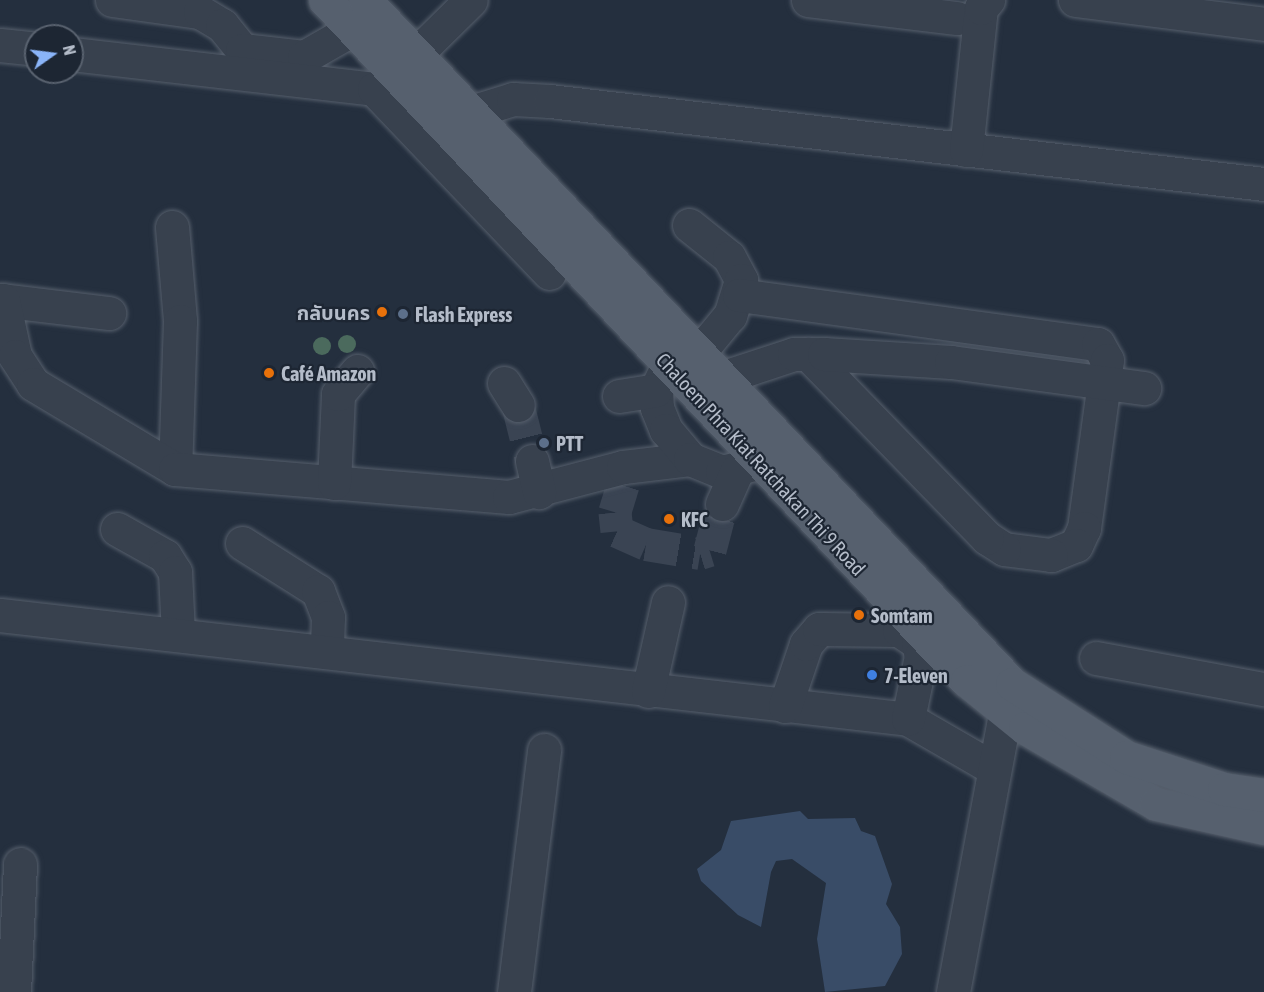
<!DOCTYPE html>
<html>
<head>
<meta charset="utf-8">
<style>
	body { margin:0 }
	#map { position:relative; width:1264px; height:992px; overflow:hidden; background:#242f3e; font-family:"Asap Condensed","Noto Sans Thai",sans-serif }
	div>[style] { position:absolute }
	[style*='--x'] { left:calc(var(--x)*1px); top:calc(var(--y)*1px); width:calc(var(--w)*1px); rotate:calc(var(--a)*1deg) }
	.water>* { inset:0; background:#394c67 }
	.minor-tunnel>* { height:33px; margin-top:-16.5px; transform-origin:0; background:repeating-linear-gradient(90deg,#3a4453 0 33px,transparent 0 49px) }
	.roads { filter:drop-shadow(0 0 2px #565f6c) drop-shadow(0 0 2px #565f6c) }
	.minor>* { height:33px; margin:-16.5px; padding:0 16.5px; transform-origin:16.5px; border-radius:16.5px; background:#38414e }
	.major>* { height:33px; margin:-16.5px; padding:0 16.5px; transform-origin:16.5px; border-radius:16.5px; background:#56606e }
	.trees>* { width:18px; height:18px; margin:-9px; border-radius:50%; background:#4b6a5d }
	.dots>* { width:16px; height:16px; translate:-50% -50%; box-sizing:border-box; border:3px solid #1d2633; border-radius:50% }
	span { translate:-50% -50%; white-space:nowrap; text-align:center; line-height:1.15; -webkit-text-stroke:4.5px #1d2633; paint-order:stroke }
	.poi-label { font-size:20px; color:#b4bcc9; font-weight:700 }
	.right { translate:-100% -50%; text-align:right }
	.left { translate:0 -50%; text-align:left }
	.street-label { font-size:20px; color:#b4bcc9 }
	.north { position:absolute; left:24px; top:24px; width:60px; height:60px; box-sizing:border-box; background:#1d2633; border:2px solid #59626f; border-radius:50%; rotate:76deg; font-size:16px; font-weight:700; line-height:24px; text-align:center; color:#b4bcc9 }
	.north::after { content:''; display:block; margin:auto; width:21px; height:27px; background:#8ab4f8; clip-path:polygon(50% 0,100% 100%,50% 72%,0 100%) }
</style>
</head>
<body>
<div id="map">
	<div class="water">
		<i style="clip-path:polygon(800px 811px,808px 819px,855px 818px,861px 831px,875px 836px,892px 884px,886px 904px,900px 927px,902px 954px,885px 986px,825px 992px,817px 939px,826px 883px,792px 859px,776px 861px,771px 872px,761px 927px,738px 915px,701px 881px,697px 869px,721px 850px,731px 821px)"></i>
	</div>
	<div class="minor-tunnel">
		<i style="--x:518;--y:405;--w:58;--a:76"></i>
		<i style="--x:623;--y:485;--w:28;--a:107"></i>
		<i style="--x:615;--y:512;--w:19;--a:84"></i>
		<i style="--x:617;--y:531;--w:32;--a:24"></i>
		<i style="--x:646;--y:544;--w:55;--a:9.5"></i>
		<i style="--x:700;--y:553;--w:10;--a:-17"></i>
		<i style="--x:710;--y:550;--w:48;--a:-75.4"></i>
	</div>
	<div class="roads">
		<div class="minor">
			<i style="--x:112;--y:0;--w:89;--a:7.8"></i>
			<i style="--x:200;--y:12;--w:26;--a:31"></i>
			<i style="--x:222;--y:25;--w:32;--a:51"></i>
			<i style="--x:242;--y:50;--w:62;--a:6.4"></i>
			<i style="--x:304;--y:57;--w:56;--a:-29.7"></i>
			<i style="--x:808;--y:0;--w:150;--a:6.9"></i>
			<i style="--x:1075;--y:0;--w:191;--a:7.2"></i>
			<i style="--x:0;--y:45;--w:36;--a:6"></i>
			<i style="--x:72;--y:54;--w:304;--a:6.6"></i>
			<i style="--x:374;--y:89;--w:28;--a:-21"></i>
			<i style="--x:415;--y:55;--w:78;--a:-44.5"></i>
			<i style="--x:374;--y:89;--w:254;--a:46.4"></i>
			<i style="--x:471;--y:112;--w:44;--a:-17.2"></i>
			<i style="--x:513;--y:99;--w:37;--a:3"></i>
			<i style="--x:550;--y:101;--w:719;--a:6.63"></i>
			<i style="--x:966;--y:150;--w:143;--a:-84"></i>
			<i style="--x:981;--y:8;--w:11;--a:-49"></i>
			<i style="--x:689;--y:225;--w:51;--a:38.7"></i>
			<i style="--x:729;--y:257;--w:26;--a:62"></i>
			<i style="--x:741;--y:280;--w:37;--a:107"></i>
			<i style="--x:730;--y:315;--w:45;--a:129.6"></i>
			<i style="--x:172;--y:227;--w:94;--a:85.1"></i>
			<i style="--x:180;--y:321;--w:148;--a:91.9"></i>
			<i style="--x:739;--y:295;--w:362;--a:7.8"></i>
			<i style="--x:1098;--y:344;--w:18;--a:61"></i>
			<i style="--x:1107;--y:360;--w:170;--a:97.8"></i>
			<i style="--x:1084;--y:528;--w:19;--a:115"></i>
			<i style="--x:1076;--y:545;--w:27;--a:158"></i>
			<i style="--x:1051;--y:555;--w:47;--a:-172.7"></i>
			<i style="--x:1004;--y:549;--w:20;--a:-147"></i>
			<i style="--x:987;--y:538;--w:257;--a:-134.2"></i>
			<i style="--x:0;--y:300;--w:110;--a:6.8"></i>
			<i style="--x:3;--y:300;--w:57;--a:77.9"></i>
			<i style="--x:15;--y:356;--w:33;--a:57"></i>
			<i style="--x:33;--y:384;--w:165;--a:30.9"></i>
			<i style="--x:175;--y:469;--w:335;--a:4.8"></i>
			<i style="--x:509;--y:497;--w:118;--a:-14.7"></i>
			<i style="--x:623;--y:467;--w:67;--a:-6.8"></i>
			<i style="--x:668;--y:365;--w:28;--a:116"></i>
			<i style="--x:656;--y:390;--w:18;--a:87"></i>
			<i style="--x:657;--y:408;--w:24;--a:68"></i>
			<i style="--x:666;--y:430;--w:38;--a:50"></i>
			<i style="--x:690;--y:459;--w:35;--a:22"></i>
			<i style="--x:722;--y:472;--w:36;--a:-14"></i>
			<i style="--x:724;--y:377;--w:74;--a:-18.2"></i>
			<i style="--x:794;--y:354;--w:30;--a:0"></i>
			<i style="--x:824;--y:354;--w:127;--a:3.6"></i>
			<i style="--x:951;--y:362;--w:195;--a:7.7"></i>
			<i style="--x:504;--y:383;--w:26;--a:58"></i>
			<i style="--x:619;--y:396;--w:37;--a:-9"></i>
			<i style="--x:532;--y:461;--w:32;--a:77"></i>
			<i style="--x:334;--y:483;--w:89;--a:-87.4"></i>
			<i style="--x:338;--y:394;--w:30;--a:-50"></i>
			<i style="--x:722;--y:504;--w:37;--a:-66"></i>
			<i style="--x:117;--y:529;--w:55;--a:29.4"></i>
			<i style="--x:165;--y:556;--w:19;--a:58"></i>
			<i style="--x:175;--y:572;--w:61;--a:87.2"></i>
			<i style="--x:242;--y:543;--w:90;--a:32.3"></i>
			<i style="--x:318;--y:591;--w:28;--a:69"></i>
			<i style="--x:328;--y:617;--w:34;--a:92"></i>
			<i style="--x:0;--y:615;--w:914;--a:6.53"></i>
			<i style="--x:908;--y:719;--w:98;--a:30"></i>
			<i style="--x:1096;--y:658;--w:171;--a:10.5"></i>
			<i style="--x:648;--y:691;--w:91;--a:-77.3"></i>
			<i style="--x:785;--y:706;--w:65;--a:-71.3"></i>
			<i style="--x:806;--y:644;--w:20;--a:-49"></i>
			<i style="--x:819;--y:629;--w:80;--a:0.7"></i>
			<i style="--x:899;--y:630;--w:23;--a:34"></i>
			<i style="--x:918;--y:643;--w:13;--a:77"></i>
			<i style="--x:921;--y:656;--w:64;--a:101.7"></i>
			<i style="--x:14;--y:992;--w:128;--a:-87.3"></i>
			<i style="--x:514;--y:992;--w:244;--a:-82.9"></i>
			<i style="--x:953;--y:992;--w:284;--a:-79.4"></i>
		</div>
		<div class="major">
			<i style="--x:325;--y:0;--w:936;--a:46.69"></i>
			<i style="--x:967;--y:681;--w:75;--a:39"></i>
			<i style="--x:1025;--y:728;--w:151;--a:30.1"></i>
			<i style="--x:1156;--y:804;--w:111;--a:12.5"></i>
			<i style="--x:365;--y:0;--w:942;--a:46.59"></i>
			<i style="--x:1012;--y:684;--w:135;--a:32.6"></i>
			<i style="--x:1126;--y:757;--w:103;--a:18.1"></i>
			<i style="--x:1224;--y:789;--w:40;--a:8.5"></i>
		</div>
	</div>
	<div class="trees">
		<i style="left:347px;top:344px"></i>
		<i style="left:322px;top:346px"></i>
	</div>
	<div class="dots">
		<i style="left:382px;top:312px;background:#e8710a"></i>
		<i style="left:403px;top:314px;background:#5c6f8a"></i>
		<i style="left:269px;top:373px;background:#e8710a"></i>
		<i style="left:544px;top:443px;background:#5c6f8a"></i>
		<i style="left:669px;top:519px;background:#e8710a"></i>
		<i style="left:859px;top:615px;background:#e8710a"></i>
		<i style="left:872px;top:675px;background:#3f7fe0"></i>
	</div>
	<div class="poi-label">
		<span class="right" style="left:370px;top:312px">กลับนคร</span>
		<span class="left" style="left:415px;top:314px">Flash Express</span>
		<span class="left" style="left:281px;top:373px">Café Amazon</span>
		<span class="left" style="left:556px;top:443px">PTT</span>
		<span class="left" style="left:681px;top:519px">KFC</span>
		<span class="left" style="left:871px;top:615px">Somtam</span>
		<span class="left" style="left:884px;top:675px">7-Eleven</span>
	</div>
	<div class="street-label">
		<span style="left:761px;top:464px;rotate:47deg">Chaloem Phra Kiat Ratchakan Thi 9 Road</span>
	</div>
	<div class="north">N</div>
</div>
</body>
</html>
